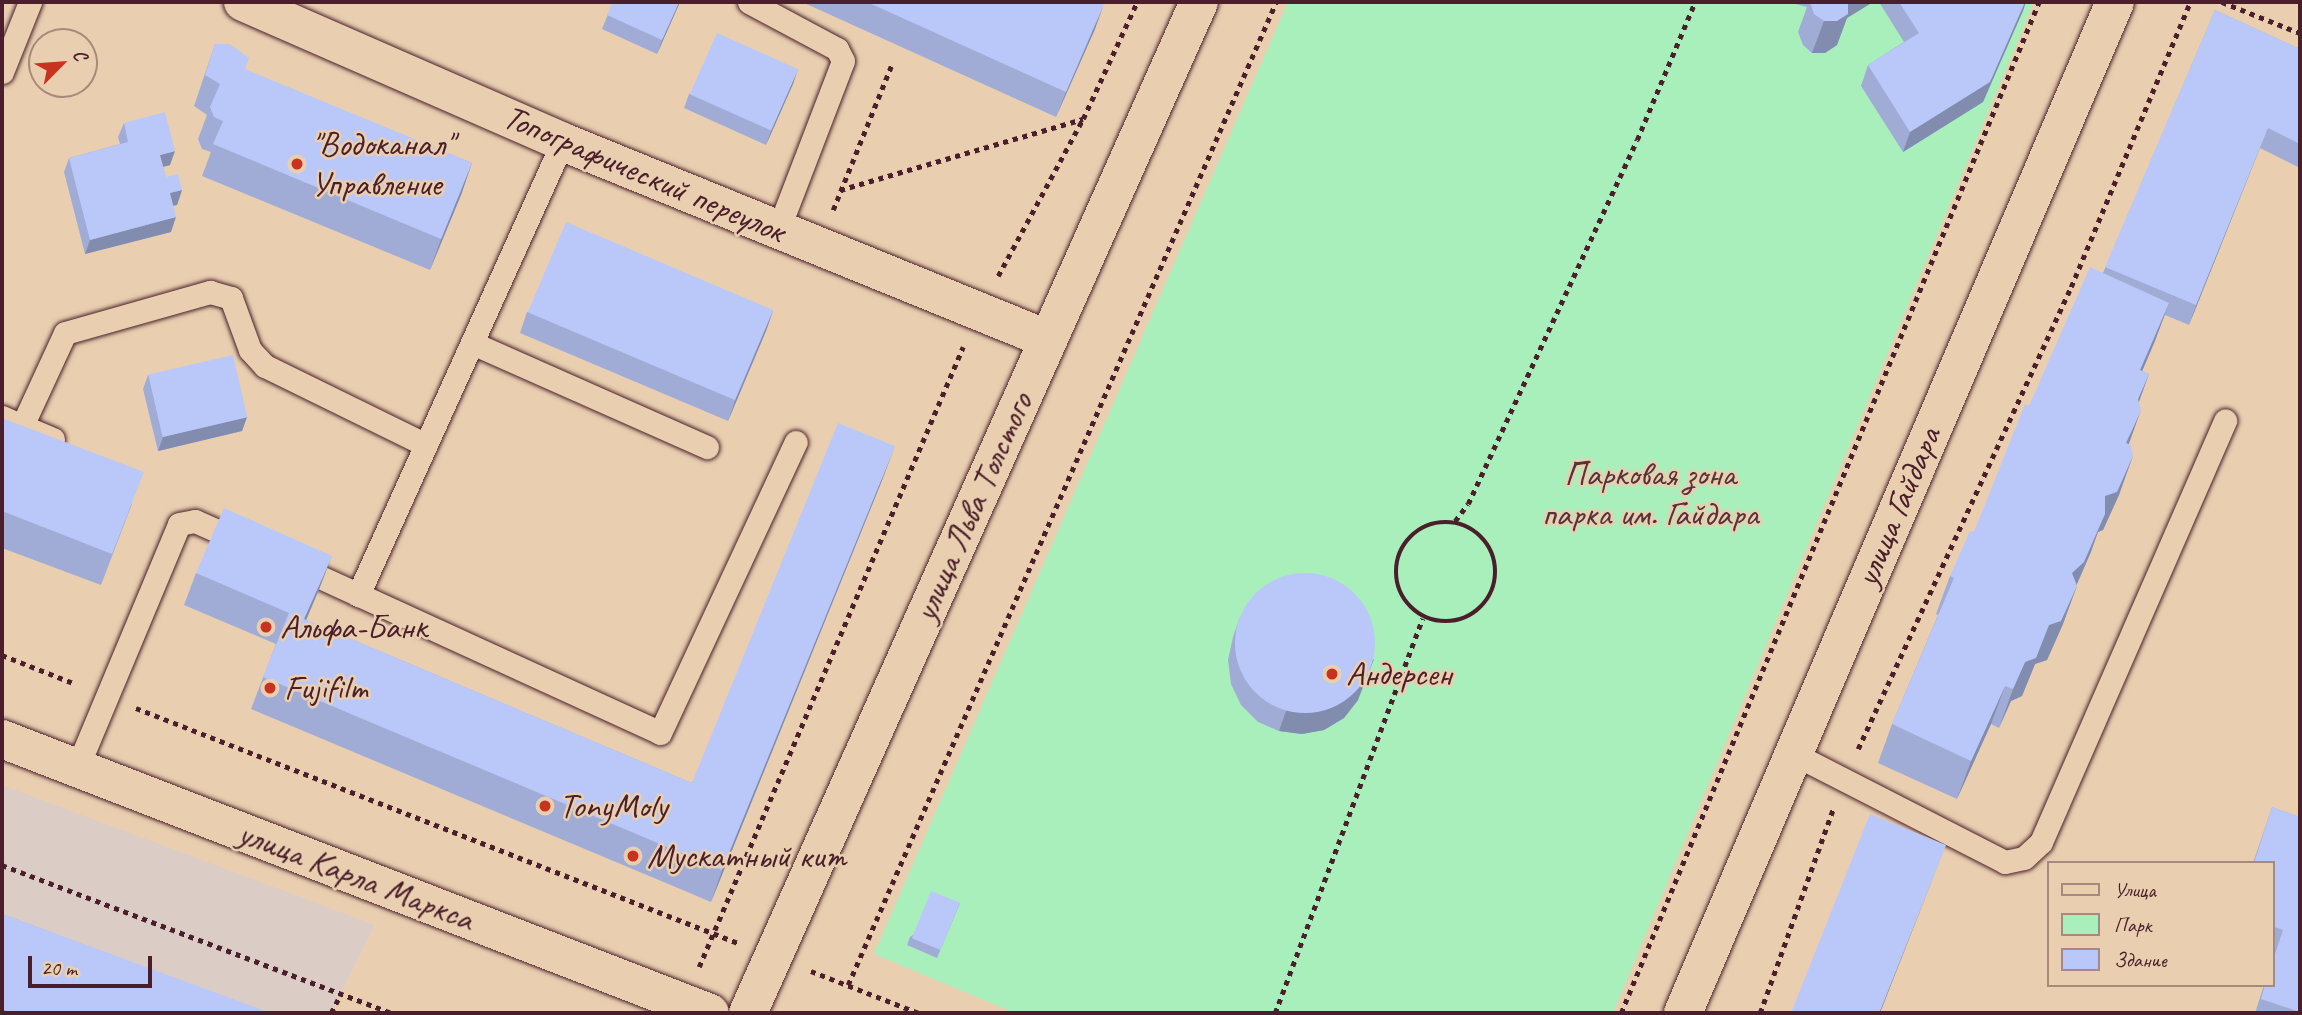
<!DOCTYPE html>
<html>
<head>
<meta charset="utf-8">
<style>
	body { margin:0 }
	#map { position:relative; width:2302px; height:1015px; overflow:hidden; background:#e9cfb0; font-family:Caveat,sans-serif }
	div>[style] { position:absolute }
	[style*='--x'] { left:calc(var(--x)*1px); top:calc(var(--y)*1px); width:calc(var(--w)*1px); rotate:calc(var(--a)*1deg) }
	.built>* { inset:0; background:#dbcdc6 }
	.green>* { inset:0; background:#a9efbc }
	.path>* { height:4.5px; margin-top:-2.25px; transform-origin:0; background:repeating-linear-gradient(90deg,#4a1f2b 0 5px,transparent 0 10px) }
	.path>.ring { margin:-2.25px; padding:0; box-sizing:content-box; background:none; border:4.5px solid #4a1f2b; border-radius:50% }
	.roads { filter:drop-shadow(0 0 2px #4a1f2b) drop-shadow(0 0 2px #4a1f2b) }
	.lane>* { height:23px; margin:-11.5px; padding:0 11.5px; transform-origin:11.5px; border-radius:11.5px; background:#e9cfb0 }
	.street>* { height:38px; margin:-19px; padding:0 19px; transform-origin:19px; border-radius:19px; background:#e9cfb0 }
	.secondary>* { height:38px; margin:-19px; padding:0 19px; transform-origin:19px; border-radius:19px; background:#e9cfb0 }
	.primary>* { height:38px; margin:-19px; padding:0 19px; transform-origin:19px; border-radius:19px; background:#e9cfb0 }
	.wall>* { inset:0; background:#a0acd6 }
	.shaded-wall>* { inset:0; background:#828cae }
	.building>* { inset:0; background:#bac8f9; transform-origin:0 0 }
	.round { border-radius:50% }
	.dots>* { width:19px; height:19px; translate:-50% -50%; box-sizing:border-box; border:4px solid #e9cfb0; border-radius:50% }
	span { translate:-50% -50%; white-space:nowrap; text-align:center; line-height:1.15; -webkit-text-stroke:5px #e9cfb0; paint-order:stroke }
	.poi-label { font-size:35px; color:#4a1f2b }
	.left { translate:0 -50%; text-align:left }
	.street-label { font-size:35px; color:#4a1f2b }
	.park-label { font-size:35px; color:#54343a }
	.frame { position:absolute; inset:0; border:4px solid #4a1f2b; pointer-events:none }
	.legend { position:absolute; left:2047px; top:861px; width:228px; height:126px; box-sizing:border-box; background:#e9cfb0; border:2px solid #a9897b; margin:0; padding:9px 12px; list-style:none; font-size:21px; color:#4a1f2b }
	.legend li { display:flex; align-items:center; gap:14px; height:35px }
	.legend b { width:35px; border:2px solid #a9897b }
	.north { position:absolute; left:28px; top:28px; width:70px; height:70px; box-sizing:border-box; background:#e9cfb0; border:2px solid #a9897b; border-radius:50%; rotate:65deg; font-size:19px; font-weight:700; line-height:28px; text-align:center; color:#4a1f2b }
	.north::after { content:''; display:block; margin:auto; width:24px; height:32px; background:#c8321e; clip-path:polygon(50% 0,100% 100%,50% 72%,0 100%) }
	.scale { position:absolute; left:28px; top:956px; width:124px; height:32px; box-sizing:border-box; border:4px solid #4a1f2b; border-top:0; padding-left:9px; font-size:21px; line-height:24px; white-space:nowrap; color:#4a1f2b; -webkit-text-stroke:5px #e9cfb0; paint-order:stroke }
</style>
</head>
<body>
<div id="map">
	<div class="built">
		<i style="clip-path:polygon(2px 785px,375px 925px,331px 1013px,2px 1013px)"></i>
	</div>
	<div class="green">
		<i style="clip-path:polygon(1288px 2px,2034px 2px,1613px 1013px,1015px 1013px,874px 954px)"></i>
	</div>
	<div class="path">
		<i style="--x:2222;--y:2;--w:84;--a:21.7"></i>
		<i style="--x:840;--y:190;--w:253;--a:-16.3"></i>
		<i style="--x:833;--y:210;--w:157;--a:-68"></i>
		<i style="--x:998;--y:276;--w:179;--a:-61.6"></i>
		<i style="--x:1083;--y:119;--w:129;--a:-65.2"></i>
		<i style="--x:1455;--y:521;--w:21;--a:-53"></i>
		<i style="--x:1468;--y:504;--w:401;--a:-65.1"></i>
		<i style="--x:1637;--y:140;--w:150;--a:-67.2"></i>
		<i class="ring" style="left:1396px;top:522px;width:95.5px;height:95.5px"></i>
		<i style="--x:2;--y:655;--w:79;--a:21.4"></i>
		<i style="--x:136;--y:708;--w:646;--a:21.32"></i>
		<i style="--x:1858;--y:749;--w:509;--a:-65.25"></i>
		<i style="--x:2071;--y:287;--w:309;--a:-67.3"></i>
		<i style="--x:2;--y:865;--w:417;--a:20.8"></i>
		<i style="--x:699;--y:967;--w:674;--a:-66.94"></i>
		<i style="--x:811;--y:971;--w:116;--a:21.3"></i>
		<i style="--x:848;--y:985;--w:1072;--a:-66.47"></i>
		<i style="--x:331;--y:1013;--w:22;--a:-63"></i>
		<i style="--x:1275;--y:1013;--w:421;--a:-69.5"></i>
		<i style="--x:1621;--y:1013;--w:1094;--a:-67.54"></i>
		<i style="--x:1760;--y:1013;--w:217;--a:-70.3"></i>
	</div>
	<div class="roads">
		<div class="lane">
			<i style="--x:749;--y:2;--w:100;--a:28.1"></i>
			<i style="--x:837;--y:49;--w:13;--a:63"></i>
			<i style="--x:843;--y:61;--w:181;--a:111"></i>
			<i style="--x:2;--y:72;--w:75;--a:-68.2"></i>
			<i style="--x:472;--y:343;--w:257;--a:23.9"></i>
			<i style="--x:2;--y:417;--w:22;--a:24"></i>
			<i style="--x:53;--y:439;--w:34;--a:-157"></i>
			<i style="--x:22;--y:426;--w:102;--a:-65.2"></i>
			<i style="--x:65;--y:333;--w:151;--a:-15.8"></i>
			<i style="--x:210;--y:292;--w:22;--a:16"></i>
			<i style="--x:231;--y:298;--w:55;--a:69.9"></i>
			<i style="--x:250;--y:350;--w:22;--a:47"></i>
			<i style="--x:265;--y:366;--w:179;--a:26.1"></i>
			<i style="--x:296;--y:566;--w:400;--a:24.6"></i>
			<i style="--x:660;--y:733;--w:321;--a:-65"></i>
			<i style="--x:358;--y:595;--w:497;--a:-65.7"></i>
			<i style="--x:1792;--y:753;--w:239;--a:27.1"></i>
			<i style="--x:2005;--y:862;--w:19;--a:-12"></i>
			<i style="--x:2024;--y:858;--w:23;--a:-43"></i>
			<i style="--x:2041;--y:842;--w:460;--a:-66.4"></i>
			<i style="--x:77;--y:768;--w:264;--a:-67.3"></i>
			<i style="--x:179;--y:524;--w:16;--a:-11"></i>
			<i style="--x:195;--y:521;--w:51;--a:24.1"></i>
		</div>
		<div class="street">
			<i style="--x:243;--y:2;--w:349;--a:23.6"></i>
			<i style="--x:563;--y:142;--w:523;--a:22.15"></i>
		</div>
		<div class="secondary">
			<i style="--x:748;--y:1013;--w:1107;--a:-65.96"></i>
			<i style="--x:1683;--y:1013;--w:1099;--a:-66.86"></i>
		</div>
		<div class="primary">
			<i style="--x:2;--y:739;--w:759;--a:21.16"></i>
		</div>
	</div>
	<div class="wall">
		<i style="clip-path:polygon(613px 2px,680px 2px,657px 54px,602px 29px)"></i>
		<i style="clip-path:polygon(802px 2px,1100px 2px,1095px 29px,1056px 117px)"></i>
		<i style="clip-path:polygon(1788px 2px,1873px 2px,1847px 18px,1837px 45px,1825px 53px,1812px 53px,1803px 45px,1798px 32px,1807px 7px)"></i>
		<i style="clip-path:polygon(1879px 2px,2026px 2px,1983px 102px,1903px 152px,1861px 86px,1868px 65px,1904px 42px)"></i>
		<i style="clip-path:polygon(2215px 10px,2300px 49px,2300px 168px,2260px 148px,2189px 325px,2165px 315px,2142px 371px,2149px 374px,2139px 402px,2128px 444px,2119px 495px,2103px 530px,2098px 532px,2076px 585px,2063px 624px,2047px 660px,2035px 664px,2022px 696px,2011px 701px,1999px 728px,1991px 724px,1957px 799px,1878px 763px,1892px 724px,1938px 615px,1936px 614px,1950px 576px,1974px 532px,2029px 406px,2103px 273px)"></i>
		<i style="clip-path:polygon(215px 44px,245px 70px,472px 163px,461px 195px,430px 270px,202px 176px,211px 152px,202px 149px,198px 139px,207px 115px,194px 106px)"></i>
		<i style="clip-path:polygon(798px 69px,793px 84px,766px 145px,684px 108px,689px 94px)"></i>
		<i style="clip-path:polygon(124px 123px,170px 165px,163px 167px,166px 177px,182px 190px,177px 205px,173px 206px,171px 232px,85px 254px,64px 172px,69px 158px,120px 144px,118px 137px)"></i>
		<i style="clip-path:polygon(773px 311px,766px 331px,728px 421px,520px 333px,527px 312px)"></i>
		<i style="clip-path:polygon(148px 375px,247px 417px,242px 431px,158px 451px,143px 389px)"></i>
		<i style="clip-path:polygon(2px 418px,132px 504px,101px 585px,2px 548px)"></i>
		<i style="clip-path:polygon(883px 478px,711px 902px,251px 709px,276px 644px,184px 605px,196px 573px,320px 587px,306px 620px,692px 783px)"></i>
		<i style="clip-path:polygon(1240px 617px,1358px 700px,1344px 718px,1324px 730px,1302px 734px,1279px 731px,1258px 722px,1241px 705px,1231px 684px,1228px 660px,1233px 637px)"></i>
		<i style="clip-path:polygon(2272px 807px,2300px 817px,2300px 1013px,2255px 1013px,2264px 985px,2272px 985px,2272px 960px,2274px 955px,2272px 954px,2272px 863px,2253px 863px)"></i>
		<i style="clip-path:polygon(960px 903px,937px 958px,907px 945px,910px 937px)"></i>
		<i style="clip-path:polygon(2px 914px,268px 1013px,2px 1013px)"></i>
	</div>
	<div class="shaded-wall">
		<i style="clip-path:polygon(679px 2px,680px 2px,657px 54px,662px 40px)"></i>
		<i style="clip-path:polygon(1845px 2px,1873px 2px,1847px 18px,1837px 45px,1825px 53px,1812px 53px,1824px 21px)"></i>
		<i style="clip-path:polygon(2025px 2px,2026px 2px,2023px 11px,1983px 102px,1903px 152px,1910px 132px)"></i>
		<i style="clip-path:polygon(1104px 4px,1095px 29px,1056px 117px,1066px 92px)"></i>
		<i style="clip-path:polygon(798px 69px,793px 84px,766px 145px,771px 131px)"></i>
		<i style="clip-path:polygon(2268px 128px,2260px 148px,2189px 325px,2196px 305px)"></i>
		<i style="clip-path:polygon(175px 151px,170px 165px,155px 169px,160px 155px)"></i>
		<i style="clip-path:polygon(472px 163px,461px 195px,430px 270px,441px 239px)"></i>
		<i style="clip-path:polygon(182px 190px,177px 205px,165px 207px,170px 193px)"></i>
		<i style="clip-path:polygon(176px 217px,171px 232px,85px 254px,90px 240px)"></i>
		<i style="clip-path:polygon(2169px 303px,2155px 341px,2126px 409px,2140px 370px)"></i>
		<i style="clip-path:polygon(773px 311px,766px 331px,728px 421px,735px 401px)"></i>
		<i style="clip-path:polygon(2149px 374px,2135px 412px,2138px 399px)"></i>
		<i style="clip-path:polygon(2141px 410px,2127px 449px,2126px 443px)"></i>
		<i style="clip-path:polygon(247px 417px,242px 431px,158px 451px,163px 437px)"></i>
		<i style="clip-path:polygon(895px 446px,883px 478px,711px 902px,722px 870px)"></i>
		<i style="clip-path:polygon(2133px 456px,2119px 495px,2103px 530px,2098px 532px,2091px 552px,2070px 600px,2072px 573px,2105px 496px)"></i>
		<i style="clip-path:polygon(332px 556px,320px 587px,293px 651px,304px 619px)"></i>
		<i style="clip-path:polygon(2077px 586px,2063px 624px,2047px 660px,2035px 664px,2022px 696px,2011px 701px,1999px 728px,2013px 689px,2025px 662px,2049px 625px)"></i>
		<i style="clip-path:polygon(1374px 659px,1358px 700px,1344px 718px,1324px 730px,1302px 734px,1279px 731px,1286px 711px)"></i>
		<i style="clip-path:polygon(2005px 686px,1991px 724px,1957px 799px,1971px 761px)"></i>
		<i style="clip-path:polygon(1946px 845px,1880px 1013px,1879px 1013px)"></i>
	</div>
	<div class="building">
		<i style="clip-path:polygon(613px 2px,679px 2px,662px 40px,607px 15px)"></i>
		<i style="clip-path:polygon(867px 2px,1100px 2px,1104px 4px,1066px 92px)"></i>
		<i style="clip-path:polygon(1810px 2px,1848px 2px,1848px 14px,1837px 21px,1824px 21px,1814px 14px)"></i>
		<i style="clip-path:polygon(1899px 2px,2025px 2px,1990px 82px,1910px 132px,1868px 65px,1919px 33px)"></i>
		<i style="clip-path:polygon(2215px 10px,2300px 49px,2300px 144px,2268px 128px,2196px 305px,2105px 267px)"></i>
		<i style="left:717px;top:33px;width:89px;height:67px;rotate:24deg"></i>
		<i style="clip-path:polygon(215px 44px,230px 44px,249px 58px,245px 69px,472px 163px,441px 239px,213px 144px,223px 121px,214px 117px,210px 107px,220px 84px,205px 75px)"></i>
		<i style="clip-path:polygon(165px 112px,175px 151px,160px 155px,166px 177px,178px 174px,182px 190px,170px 193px,176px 217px,90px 240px,69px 158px,128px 142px,124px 123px)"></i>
		<i style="left:566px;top:222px;width:225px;height:98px;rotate:23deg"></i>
		<i style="clip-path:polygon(2090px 267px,2169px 303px,2140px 370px,2149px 374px,2138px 399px,2141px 410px,2126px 443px,2131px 445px,2133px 456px,2117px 492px,2105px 496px,2105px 514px,2084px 562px,2072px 573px,2077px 586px,2061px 621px,2049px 625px,2036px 658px,2025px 662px,2013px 689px,2005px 686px,1971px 761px,1892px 724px,1954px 578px,1950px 576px,1970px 531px,1974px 532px,2025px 404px,2029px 406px)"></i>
		<i style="left:233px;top:355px;width:64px;height:87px;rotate:77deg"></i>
		<i style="clip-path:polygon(2px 418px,144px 472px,112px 554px,2px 511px)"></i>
		<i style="clip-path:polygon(838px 423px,895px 446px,722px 870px,263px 677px,289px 613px,196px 573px,224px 508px,332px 556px,304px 619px,692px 783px)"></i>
		<i class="round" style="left:1235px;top:573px;width:140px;height:140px"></i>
		<i style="clip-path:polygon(2272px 807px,2300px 817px,2300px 1012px,2261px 999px,2265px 985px,2272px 985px,2272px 963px,2283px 930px,2272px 926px,2272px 863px,2254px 863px)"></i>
		<i style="clip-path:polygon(1870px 814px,1946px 845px,1879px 1013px,1791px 1013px)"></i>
		<i style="left:931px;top:891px;width:31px;height:51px;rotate:22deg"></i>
		<i style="clip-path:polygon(2px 914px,268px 1012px,268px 1013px,13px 1013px,2px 1009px)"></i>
	</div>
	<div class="dots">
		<i style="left:297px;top:164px;background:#c8321e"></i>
		<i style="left:266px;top:627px;background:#c8321e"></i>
		<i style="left:1332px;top:674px;background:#c8321e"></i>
		<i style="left:270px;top:688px;background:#c8321e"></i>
		<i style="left:545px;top:806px;background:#c8321e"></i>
		<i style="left:633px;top:856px;background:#c8321e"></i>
	</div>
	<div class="poi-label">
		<span class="left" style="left:311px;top:164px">"Водоканал"<br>Управление</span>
		<span class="left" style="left:280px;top:627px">Альфа-Банк</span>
		<span class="left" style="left:1346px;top:674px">Андерсен</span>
		<span class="left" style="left:284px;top:688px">Fujifilm</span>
		<span class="left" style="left:559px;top:806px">TonyMoly</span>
		<span class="left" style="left:647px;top:856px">Мускатный кит</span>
	</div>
	<div class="street-label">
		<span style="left:644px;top:174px;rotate:23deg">Топографический переулок</span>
		<span style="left:973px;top:507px;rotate:-66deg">улица Льва Толстого</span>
		<span style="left:1898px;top:507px;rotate:-67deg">улица Гайдара</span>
		<span style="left:356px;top:876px;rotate:21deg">улица Карла Маркса</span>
	</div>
	<div class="park-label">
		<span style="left:1650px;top:494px">Парковая зона<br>парка им. Гайдара</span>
	</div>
	<div class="frame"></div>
	<ul class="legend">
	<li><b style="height:9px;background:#e9cfb0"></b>Улица</li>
	<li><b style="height:19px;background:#a9efbc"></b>Парк</li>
	<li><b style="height:19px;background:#bac8f9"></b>Здание</li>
	</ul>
	<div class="north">С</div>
	<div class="scale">20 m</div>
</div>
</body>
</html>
